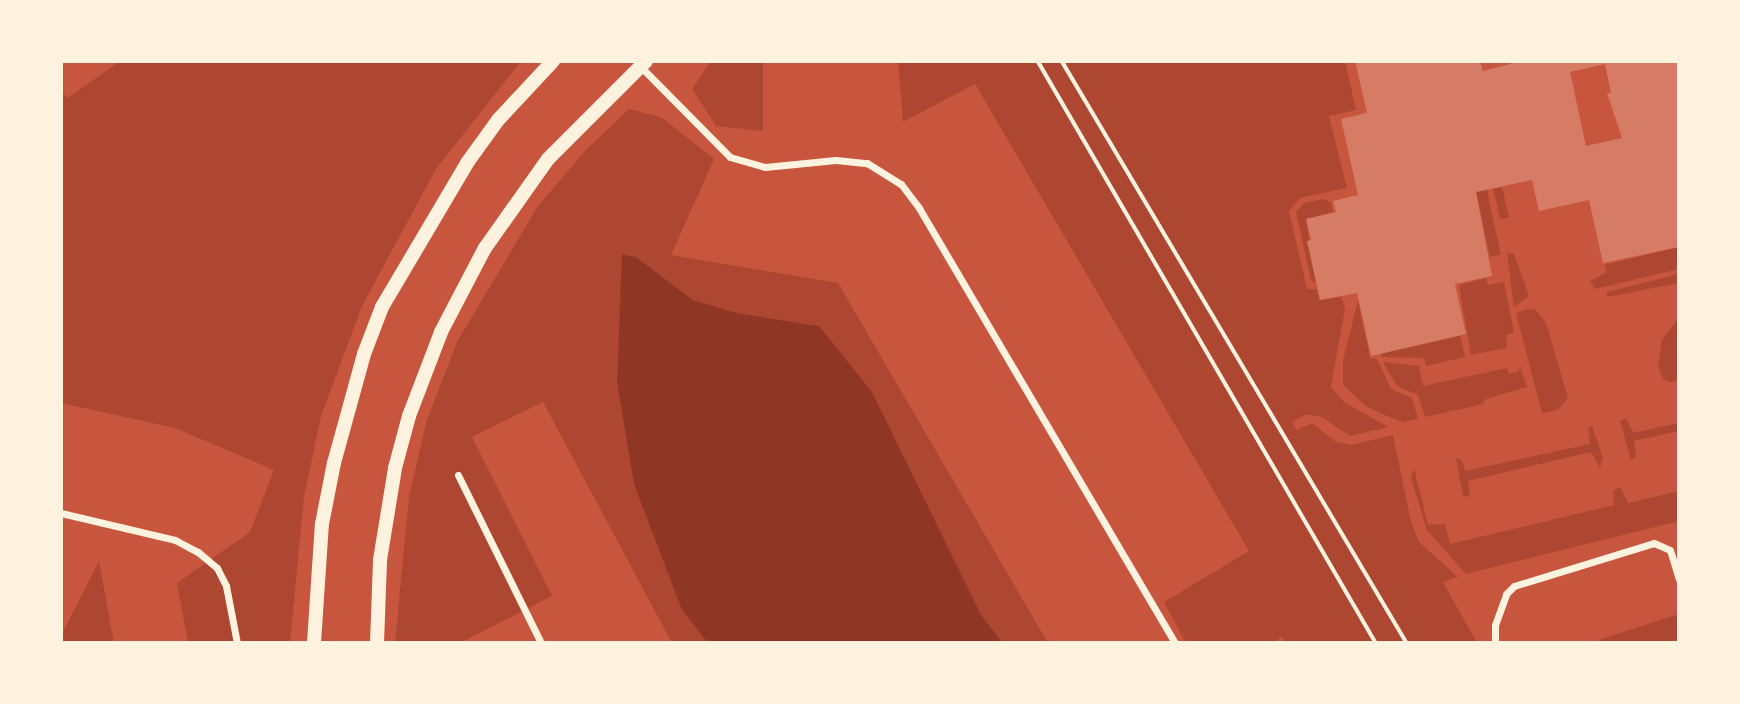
<!DOCTYPE html>
<html>
<head>
<meta charset="utf-8">
<style>
	body { margin:0 }
	#map { position:relative; width:1740px; height:704px; overflow:hidden; background:#c8553d; font-family:"Open Sans",sans-serif }
	div>[style] { position:absolute }
	[style*='--x'] { left:calc(var(--x)*1px); top:calc(var(--y)*1px); width:calc(var(--w)*1px); rotate:calc(var(--a)*1deg) }
	.green>* { inset:0; background:#ae4732; transform-origin:0 0 }
	.water>* { inset:0; background:#8f3625 }
	.building>* { inset:0; background:#d67c66 }
	.path>* { height:3.5px; margin:-1.75px; padding:0 1.75px; transform-origin:1.75px; border-radius:1.75px; background:#fff3e0 }
	.minor>* { height:7px; margin:-3.5px; padding:0 3.5px; transform-origin:3.5px; border-radius:3.5px; background:#fff3e0 }
	.secondary>* { height:14px; margin:-7px; padding:0 7px; transform-origin:7px; border-radius:7px; background:#fff3e0 }
	span { translate:-50% -50%; white-space:nowrap; text-align:center; line-height:1.15; -webkit-text-stroke:6px #fff3e0; paint-order:stroke }
	.frame { position:absolute; inset:0; border:63px solid #fff3e0; pointer-events:none }
</style>
</head>
<body>
<div id="map">
	<div class="green">
		<i style="clip-path:polygon(120px 61px,521px 61px,436px 169px,362px 306px,321px 416px,304px 496px,290px 643px,188px 643px,177px 583px,250px 532px,274px 470px,175px 428px,61px 403px,61px 91px,68px 98px)"></i>
		<i style="clip-path:polygon(711px 61px,763px 61px,763px 131px,716px 126px,692px 89px)"></i>
		<i style="clip-path:polygon(898px 61px,1345px 61px,1356px 110px,1329px 116px,1347px 188px,1300px 198px,1289px 211px,1307px 289px,1317px 289px,1320px 300px,1341px 297px,1345px 308px,1331px 387px,1344px 402px,1388px 427px,1350px 436px,1320px 416px,1304px 415px,1292px 422px,1297px 430px,1312px 423px,1336px 442px,1352px 445px,1393px 435px,1411px 522px,1419px 542px,1458px 577px,1443px 582px,1477px 643px,1285px 643px,1282px 637px,1272px 643px,1186px 643px,1164px 602px,1249px 551px,975px 84px,903px 122px)"></i>
		<i style="clip-path:polygon(629px 109px,661px 117px,714px 159px,671px 255px,838px 283px,1048px 643px,1003px 643px,981px 615px,819px 326px,737px 313px,693px 300px,636px 257px,623px 254px,617px 382px,682px 610px,708px 643px,672px 643px,543px 402px,472px 437px,552px 596px,460px 643px,395px 643px,409px 497px,426px 423px,457px 342px,538px 206px,585px 151px)"></i>
		<i style="left:1502px;top:187px;width:31px;height:9px;rotate:77deg"></i>
		<i style="left:1487px;top:190px;width:66px;height:11px;rotate:78deg"></i>
		<i style="clip-path:polygon(1324px 199px,1331px 203px,1333px 212px,1306px 219px,1316px 283px,1311px 280px,1296px 212px,1304px 203px)"></i>
		<i style="clip-path:polygon(1679px 247px,1679px 269px,1595px 289px,1590px 281px,1607px 272px,1604px 265px)"></i>
		<i style="clip-path:polygon(1507px 253px,1514px 254px,1529px 296px,1514px 307px)"></i>
		<i style="clip-path:polygon(1679px 274px,1679px 283px,1607px 297px,1607px 292px)"></i>
		<i style="clip-path:polygon(1486px 278px,1488px 285px,1504px 282px,1514px 333px,1506px 335px,1507px 348px,1471px 355px,1459px 285px)"></i>
		<i style="clip-path:polygon(1358px 300px,1370px 358px,1377px 359px,1391px 389px,1412px 398px,1418px 419px,1403px 422px,1389px 417px,1366px 406px,1343px 385px,1343px 361px)"></i>
		<i style="clip-path:polygon(1527px 309px,1536px 310px,1546px 323px,1568px 398px,1558px 410px,1542px 413px,1516px 313px)"></i>
		<i style="clip-path:polygon(1679px 318px,1679px 380px,1670px 382px,1663px 379px,1658px 366px,1662px 340px)"></i>
		<i style="clip-path:polygon(1460px 336px,1465px 357px,1426px 366px,1424px 358px,1382px 357px,1382px 353px)"></i>
		<i style="clip-path:polygon(1383px 362px,1419px 366px,1423px 386px,1507px 368px,1509px 374px,1519px 371px,1520px 366px,1527px 387px,1486px 399px,1483px 404px,1425px 417px,1418px 395px,1397px 386px)"></i>
		<i style="clip-path:polygon(1626px 418px,1633px 433px,1679px 423px,1679px 431px,1634px 441px,1636px 456px,1631px 460px,1620px 421px)"></i>
		<i style="clip-path:polygon(1592px 426px,1603px 458px,1600px 468px,1591px 452px,1468px 481px,1470px 496px,1463px 497px,1456px 458px,1462px 460px,1465px 471px,1590px 444px,1588px 428px)"></i>
		<i style="clip-path:polygon(1414px 468px,1428px 525px,1445px 524px,1450px 544px,1614px 505px,1613px 491px,1620px 487px,1628px 503px,1679px 491px,1679px 521px,1466px 574px,1427px 530px,1411px 478px)"></i>
		<i style="clip-path:polygon(99px 561px,114px 643px,61px 643px,61px 636px)"></i>
		<i style="clip-path:polygon(1679px 614px,1679px 643px,1594px 643px,1601px 639px)"></i>
	</div>
	<div class="water">
		<i style="clip-path:polygon(622px 254px,636px 257px,693px 300px,737px 313px,819px 326px,872px 392px,981px 615px,1003px 643px,708px 643px,682px 610px,634px 484px,617px 382px)"></i>
	</div>
	<div class="building">
		<i style="clip-path:polygon(evenodd,1355px 61px,1480px 61px,1483px 71px,1521px 61px,1679px 61px,1679px 247px,1603px 263px,1589px 200px,1539px 211px,1532px 180px,1476px 192px,1492px 276px,1455px 284px,1466px 334px,1371px 356px,1357px 293px,1320px 300px,1307px 241px,1311px 240px,1306px 219px,1336px 212px,1333px 201px,1358px 195px,1341px 119px,1367px 113px,1355px 61px,1605px 64px,1611px 93px,1607px 93px,1622px 138px,1586px 146px,1570px 72px,1605px 64px)"></i>
	</div>
	<div class="path">
		<i style="--x:1038;--y:61;--w:673;--a:59.85"></i>
		<i style="--x:1062;--y:61;--w:677;--a:59.34"></i>
	</div>
	<div class="minor">
		<i style="--x:639;--y:65;--w:129;--a:45.3"></i>
		<i style="--x:730;--y:157;--w:36;--a:16"></i>
		<i style="--x:765;--y:167;--w:71;--a:-5.6"></i>
		<i style="--x:836;--y:160;--w:31;--a:6"></i>
		<i style="--x:867;--y:163;--w:40;--a:32"></i>
		<i style="--x:901;--y:184;--w:30;--a:53"></i>
		<i style="--x:919;--y:208;--w:505;--a:59.52"></i>
		<i style="--x:458;--y:475;--w:187;--a:63.7"></i>
		<i style="--x:61;--y:513;--w:117;--a:13.3"></i>
		<i style="--x:175;--y:540;--w:26;--a:28"></i>
		<i style="--x:198;--y:552;--w:25;--a:40"></i>
		<i style="--x:217;--y:568;--w:20;--a:63"></i>
		<i style="--x:226;--y:586;--w:58;--a:79.1"></i>
		<i style="--x:1495;--y:643;--w:18;--a:-90"></i>
		<i style="--x:1495;--y:625;--w:33;--a:-70"></i>
		<i style="--x:1506;--y:594;--w:11;--a:-45"></i>
		<i style="--x:1514;--y:586;--w:146;--a:-17.1"></i>
		<i style="--x:1654;--y:543;--w:17;--a:24"></i>
		<i style="--x:1670;--y:550;--w:30;--a:73"></i>
	</div>
	<div class="secondary">
		<i style="--x:314;--y:643;--w:119;--a:-86.2"></i>
		<i style="--x:322;--y:524;--w:62;--a:-78.9"></i>
		<i style="--x:334;--y:463;--w:113;--a:-74.6"></i>
		<i style="--x:364;--y:354;--w:50;--a:-69"></i>
		<i style="--x:382;--y:307;--w:167;--a:-59.4"></i>
		<i style="--x:467;--y:163;--w:53;--a:-54.2"></i>
		<i style="--x:498;--y:120;--w:81;--a:-47"></i>
		<i style="--x:377;--y:643;--w:83;--a:-87.9"></i>
		<i style="--x:380;--y:560;--w:93;--a:-80.7"></i>
		<i style="--x:395;--y:468;--w:54;--a:-74.9"></i>
		<i style="--x:409;--y:416;--w:90;--a:-69.1"></i>
		<i style="--x:441;--y:332;--w:95;--a:-62.4"></i>
		<i style="--x:485;--y:248;--w:109;--a:-54.7"></i>
		<i style="--x:548;--y:159;--w:139;--a:-45"></i>
	</div>
	<div class="frame"></div>
</div>
</body>
</html>
